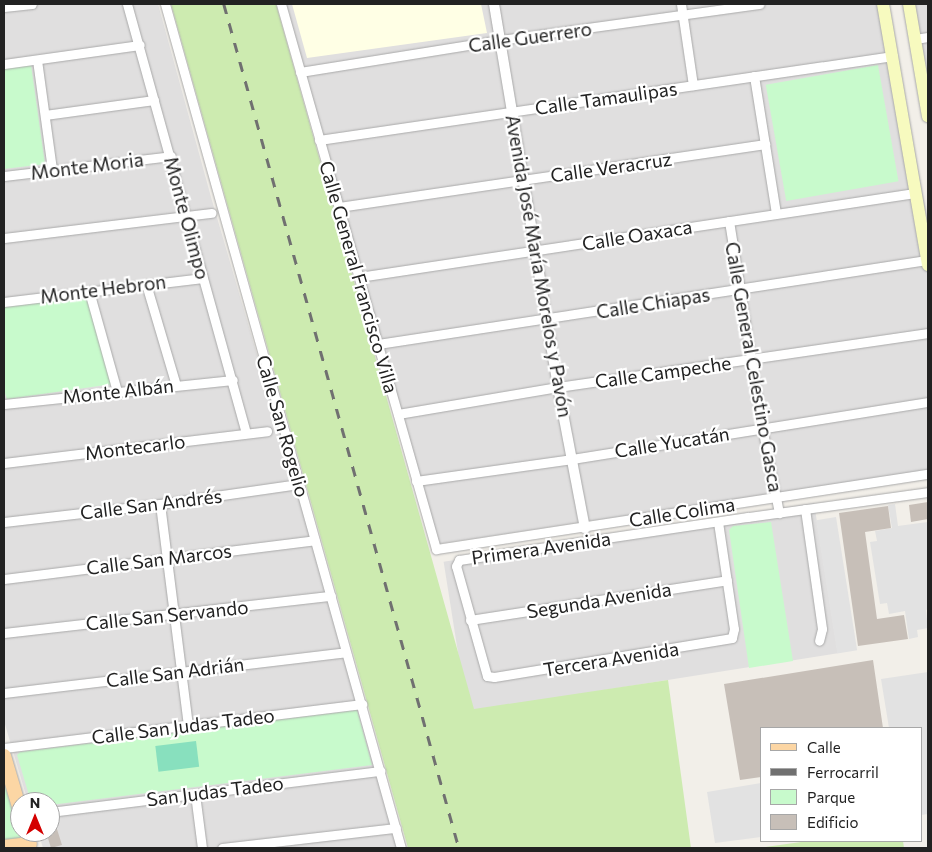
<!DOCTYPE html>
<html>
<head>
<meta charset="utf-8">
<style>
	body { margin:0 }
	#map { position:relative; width:932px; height:852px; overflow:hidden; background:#f2efe9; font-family:Commissioner,sans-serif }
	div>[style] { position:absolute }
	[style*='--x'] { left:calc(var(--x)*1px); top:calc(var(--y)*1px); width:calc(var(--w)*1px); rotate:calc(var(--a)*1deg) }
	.residential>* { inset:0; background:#e0dfdf; transform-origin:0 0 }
	.education>* { inset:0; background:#ffffe5 }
	.grass>* { inset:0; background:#cdebb0 }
	.park>* { inset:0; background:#c8facc; transform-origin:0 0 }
	.pitch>* { inset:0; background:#88e0be; transform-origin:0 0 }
	.parking>* { inset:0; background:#e2e2e2; transform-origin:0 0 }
	.building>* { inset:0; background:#c7bfb8 }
	.roads { filter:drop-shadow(0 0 1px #a9a9a9) drop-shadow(0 0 1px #a9a9a9) }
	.minor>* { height:9px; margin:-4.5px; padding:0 4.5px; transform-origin:4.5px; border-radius:4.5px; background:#fff }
	.tertiary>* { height:10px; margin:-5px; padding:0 5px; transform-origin:5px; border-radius:5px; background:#fff }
	.secondary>* { height:12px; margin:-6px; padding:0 6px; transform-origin:6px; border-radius:6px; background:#f7fabf }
	.primary>* { height:14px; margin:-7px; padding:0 7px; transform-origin:7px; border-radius:7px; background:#fcd6a4 }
	.rail>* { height:2.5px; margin-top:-1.25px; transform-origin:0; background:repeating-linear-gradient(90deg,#707070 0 10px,transparent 0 20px) }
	span { translate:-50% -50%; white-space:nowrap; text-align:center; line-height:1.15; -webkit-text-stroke:4.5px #fff; paint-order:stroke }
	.street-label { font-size:19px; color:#222 }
	.frame { position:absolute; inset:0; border:5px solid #222; pointer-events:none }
	.legend { position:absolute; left:760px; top:727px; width:162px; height:115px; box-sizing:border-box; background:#fff; border:1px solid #a7a7a7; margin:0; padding:6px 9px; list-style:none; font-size:15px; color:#222 }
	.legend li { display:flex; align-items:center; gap:10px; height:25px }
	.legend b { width:25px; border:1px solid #a7a7a7 }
	.north { position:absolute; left:10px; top:792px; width:50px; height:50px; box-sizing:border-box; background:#fff; border:1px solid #a7a7a7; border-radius:50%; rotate:0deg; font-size:14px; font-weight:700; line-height:20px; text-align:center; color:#222 }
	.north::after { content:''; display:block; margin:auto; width:18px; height:22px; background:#d40000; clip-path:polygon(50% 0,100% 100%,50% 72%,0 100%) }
</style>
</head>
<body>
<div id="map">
	<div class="residential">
		<i style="clip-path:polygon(4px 4px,158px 4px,211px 197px,401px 848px,43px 848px,38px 832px,50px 832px,50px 802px,28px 802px,4px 721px)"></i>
		<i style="clip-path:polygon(283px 4px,886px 4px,928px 220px,928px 470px,438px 544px)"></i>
		<i style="clip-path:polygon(912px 4px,928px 4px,928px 103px)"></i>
		<i style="left:814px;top:503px;width:152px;height:375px;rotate:81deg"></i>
	</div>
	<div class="education">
		<i style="clip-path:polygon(292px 4px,481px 4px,487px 33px,307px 58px)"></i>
	</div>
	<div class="grass">
		<i style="clip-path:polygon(171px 4px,276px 4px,474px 709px,668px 680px,691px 848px,408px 848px)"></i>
		<i style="clip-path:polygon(808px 841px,903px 841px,904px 848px,759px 848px)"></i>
	</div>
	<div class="park">
		<i style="clip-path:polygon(31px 65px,45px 164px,4px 169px,4px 67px)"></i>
		<i style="left:878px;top:65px;width:118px;height:114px;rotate:80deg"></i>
		<i style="clip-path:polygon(86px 297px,113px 384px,7px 399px,4px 390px,4px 307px)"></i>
		<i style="clip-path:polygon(771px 522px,793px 661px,749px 668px,729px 530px,733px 526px)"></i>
		<i style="clip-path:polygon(357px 710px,372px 765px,50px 805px,50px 802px,31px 802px,17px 755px,20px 752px)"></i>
		<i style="clip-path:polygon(4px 783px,20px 836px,20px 839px,4px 842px)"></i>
	</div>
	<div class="pitch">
		<i style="left:196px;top:741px;width:26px;height:41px;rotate:83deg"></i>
	</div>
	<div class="parking">
		<i style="clip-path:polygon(895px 504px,898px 526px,928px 522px,928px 609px,926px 610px,928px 628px,917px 630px,918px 637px,909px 639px,905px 611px,889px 614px,887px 603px,880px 604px,870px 542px,877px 541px,875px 531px,892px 528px,888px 505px)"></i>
		<i style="left:836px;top:517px;width:135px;height:20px;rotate:81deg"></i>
		<i style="clip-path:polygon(928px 672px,928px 814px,921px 815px,921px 728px,889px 728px,881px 679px)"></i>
		<i style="clip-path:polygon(761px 783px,761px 837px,715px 843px,707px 792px)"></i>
	</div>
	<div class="building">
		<i style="clip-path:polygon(928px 502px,928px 519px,911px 522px,909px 505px)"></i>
		<i style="clip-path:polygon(888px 506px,891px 528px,865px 532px,877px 619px,904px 615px,908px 639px,858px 646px,839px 513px)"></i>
		<i style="clip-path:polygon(873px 660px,883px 728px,761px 728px,761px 777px,740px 780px,724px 684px)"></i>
		<i style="clip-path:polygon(56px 826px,62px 845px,51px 848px,46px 832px,50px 832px,50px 828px)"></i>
	</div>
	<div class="roads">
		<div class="minor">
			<i style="--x:127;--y:4;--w:445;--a:74.5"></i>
			<i style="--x:165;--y:4;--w:876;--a:74.38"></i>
			<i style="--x:281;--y:4;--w:567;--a:74.12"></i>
			<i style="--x:436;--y:549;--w:498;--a:-8.7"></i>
			<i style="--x:681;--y:4;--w:82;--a:81.6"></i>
			<i style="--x:4;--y:7;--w:28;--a:-6"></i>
			<i style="--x:915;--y:39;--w:13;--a:-9"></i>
			<i style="--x:37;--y:60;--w:111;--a:82.2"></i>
			<i style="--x:4;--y:64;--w:137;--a:-8"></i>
			<i style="--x:300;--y:72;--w:203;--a:-9.1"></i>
			<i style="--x:500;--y:40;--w:262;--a:-7.9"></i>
			<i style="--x:754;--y:76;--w:139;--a:80.9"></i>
			<i style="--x:45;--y:115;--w:110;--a:-7.8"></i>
			<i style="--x:319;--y:140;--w:580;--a:-8.33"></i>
			<i style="--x:4;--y:176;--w:168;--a:-6.8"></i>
			<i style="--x:339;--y:207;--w:431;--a:-8.4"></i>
			<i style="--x:729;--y:221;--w:209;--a:80.9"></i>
			<i style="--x:762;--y:427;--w:88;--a:78.8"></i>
			<i style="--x:4;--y:238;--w:209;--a:-6.9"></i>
			<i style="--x:359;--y:277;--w:562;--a:-8.59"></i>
			<i style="--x:146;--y:284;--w:105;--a:73.5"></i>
			<i style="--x:89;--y:291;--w:104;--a:74.4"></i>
			<i style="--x:4;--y:302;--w:200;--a:-6.9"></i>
			<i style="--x:378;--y:344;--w:555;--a:-8.7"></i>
			<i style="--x:4;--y:404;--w:230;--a:-6"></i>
			<i style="--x:398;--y:414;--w:162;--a:-9.6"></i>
			<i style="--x:558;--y:387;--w:374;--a:-8.3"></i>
			<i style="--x:4;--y:463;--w:265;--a:-6.9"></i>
			<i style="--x:416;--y:481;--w:158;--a:-8"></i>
			<i style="--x:572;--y:459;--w:361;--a:-9.1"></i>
			<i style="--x:160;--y:504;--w:223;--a:82.8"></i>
			<i style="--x:805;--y:509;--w:121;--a:81.9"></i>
			<i style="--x:822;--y:629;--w:12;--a:104"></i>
			<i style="--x:4;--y:522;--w:157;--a:-6.6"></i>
			<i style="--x:160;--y:504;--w:140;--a:-8.2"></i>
			<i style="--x:718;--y:522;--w:108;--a:81.5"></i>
			<i style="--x:734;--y:629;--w:9;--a:103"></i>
			<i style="--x:732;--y:638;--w:241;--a:170.7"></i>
			<i style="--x:494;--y:677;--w:7;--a:-172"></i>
			<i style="--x:487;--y:676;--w:114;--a:-105.7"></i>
			<i style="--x:456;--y:566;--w:7;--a:-63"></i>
			<i style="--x:459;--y:560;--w:292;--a:-8.5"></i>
			<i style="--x:748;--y:517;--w:182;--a:-7.9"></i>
			<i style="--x:4;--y:579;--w:313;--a:-7.1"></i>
			<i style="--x:470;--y:620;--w:260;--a:-8.8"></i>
			<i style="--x:4;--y:633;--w:329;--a:-6.5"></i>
			<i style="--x:4;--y:693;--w:344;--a:-6.8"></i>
			<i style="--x:4;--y:748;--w:361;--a:-7"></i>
			<i style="--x:195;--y:794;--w:54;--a:82.6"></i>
			<i style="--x:50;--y:812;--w:333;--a:-7.1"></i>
			<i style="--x:222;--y:848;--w:175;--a:-6.6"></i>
		</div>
		<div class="tertiary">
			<i style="--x:494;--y:4;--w:388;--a:80.5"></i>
			<i style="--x:558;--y:387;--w:144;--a:79.2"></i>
		</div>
		<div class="secondary">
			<i style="--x:883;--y:4;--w:265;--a:80.2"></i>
			<i style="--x:909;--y:4;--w:114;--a:80.4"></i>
		</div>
		<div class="primary">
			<i style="--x:4;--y:756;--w:56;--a:73.5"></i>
			<i style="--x:4;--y:847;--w:26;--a:-7"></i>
		</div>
	</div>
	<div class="rail">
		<i style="--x:224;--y:4;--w:876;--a:74.44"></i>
	</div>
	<div class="street-label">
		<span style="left:530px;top:37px;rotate:-8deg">Calle Guerrero</span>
		<span style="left:606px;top:98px;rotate:-8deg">Calle Tamaulipas</span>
		<span style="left:87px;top:166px;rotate:-7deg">Monte Moria</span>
		<span style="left:611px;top:167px;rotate:-8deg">Calle Veracruz</span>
		<span style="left:187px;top:218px;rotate:75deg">Monte Olimpo</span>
		<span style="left:637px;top:235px;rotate:-9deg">Calle Oaxaca</span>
		<span style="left:539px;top:266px;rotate:80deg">Avenida José María Morelos y Pavón</span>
		<span style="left:359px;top:277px;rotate:74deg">Calle General Francisco Villa</span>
		<span style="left:103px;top:289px;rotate:-7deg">Monte Hebron</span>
		<span style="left:653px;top:303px;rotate:-9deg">Calle Chiapas</span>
		<span style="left:754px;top:367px;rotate:80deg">Calle General Celestino Gasca</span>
		<span style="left:663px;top:372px;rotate:-8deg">Calle Campeche</span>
		<span style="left:118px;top:391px;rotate:-6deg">Monte Albán</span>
		<span style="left:283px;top:426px;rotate:74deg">Calle San Rogelio</span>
		<span style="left:672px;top:442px;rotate:-9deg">Calle Yucatán</span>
		<span style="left:135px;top:447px;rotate:-7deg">Montecarlo</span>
		<span style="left:151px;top:504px;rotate:-7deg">Calle San Andrés</span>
		<span style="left:682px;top:512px;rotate:-9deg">Calle Colima</span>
		<span style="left:541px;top:548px;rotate:-8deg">Primera Avenida</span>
		<span style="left:159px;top:559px;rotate:-7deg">Calle San Marcos</span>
		<span style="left:599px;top:600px;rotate:-9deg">Segunda Avenida</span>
		<span style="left:167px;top:615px;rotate:-6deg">Calle San Servando</span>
		<span style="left:611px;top:659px;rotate:-9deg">Tercera Avenida</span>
		<span style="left:175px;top:672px;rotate:-7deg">Calle San Adrián</span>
		<span style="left:183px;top:726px;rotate:-7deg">Calle San Judas Tadeo</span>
		<span style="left:215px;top:791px;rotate:-7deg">San Judas Tadeo</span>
	</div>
	<div class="frame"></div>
	<ul class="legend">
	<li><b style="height:6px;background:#fcd6a4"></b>Calle</li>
	<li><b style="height:6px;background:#707070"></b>Ferrocarril</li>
	<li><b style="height:14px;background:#c8facc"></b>Parque</li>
	<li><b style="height:14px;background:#c7bfb8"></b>Edificio</li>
	</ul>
	<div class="north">N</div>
</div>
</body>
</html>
